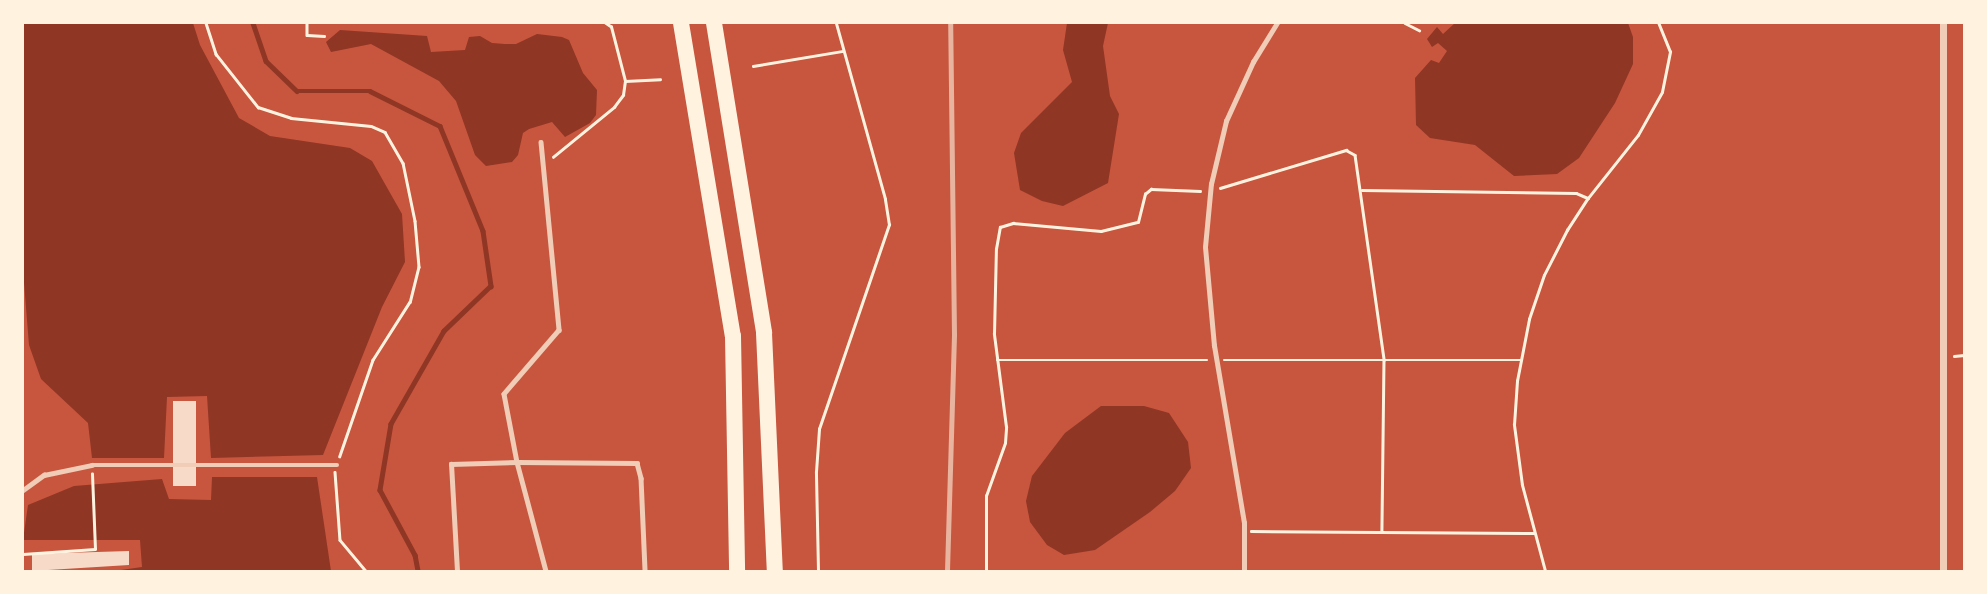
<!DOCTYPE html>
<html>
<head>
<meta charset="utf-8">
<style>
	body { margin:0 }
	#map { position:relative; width:1987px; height:594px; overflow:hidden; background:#c8553d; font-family:Merriweather,serif }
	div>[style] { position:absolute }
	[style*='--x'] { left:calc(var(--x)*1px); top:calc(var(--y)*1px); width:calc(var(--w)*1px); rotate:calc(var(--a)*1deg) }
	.water>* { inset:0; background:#8f3625 }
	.stream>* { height:4.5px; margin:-2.25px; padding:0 2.25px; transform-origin:2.25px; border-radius:2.25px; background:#8f3625 }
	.building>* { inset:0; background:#f7dbc8; transform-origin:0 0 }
	.path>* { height:2.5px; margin:-1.25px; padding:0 1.25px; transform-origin:1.25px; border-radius:1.25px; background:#fff3e0 }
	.service>* { height:4.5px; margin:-2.25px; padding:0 2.25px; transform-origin:2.25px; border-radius:2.25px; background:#f1ccb7 }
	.minor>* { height:7px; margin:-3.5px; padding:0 3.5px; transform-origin:3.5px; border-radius:3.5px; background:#f1ccb7 }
	.motorway>* { height:16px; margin:-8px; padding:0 8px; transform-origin:8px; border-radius:8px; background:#fff3e0 }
	.rail>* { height:4.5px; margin:-2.25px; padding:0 2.25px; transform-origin:2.25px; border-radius:2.25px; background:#e9b49f }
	span { translate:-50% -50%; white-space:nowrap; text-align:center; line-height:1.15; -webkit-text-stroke:6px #fff3e0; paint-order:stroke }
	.frame { position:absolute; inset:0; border:24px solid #fff3e0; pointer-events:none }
</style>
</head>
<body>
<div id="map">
	<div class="water">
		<i style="clip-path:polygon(23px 23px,193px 23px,200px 45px,239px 118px,270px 136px,350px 148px,372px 161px,402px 214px,405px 262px,382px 307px,323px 455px,211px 458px,207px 396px,167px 397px,164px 458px,92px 458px,88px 423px,41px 379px,29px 345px,23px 270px)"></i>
		<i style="clip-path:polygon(1067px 23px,1108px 23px,1103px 46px,1110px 96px,1119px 114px,1108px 183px,1063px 206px,1042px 201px,1020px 190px,1014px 153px,1021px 133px,1072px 82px,1063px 50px)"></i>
		<i style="clip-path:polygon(1455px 23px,1628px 23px,1633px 37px,1633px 64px,1615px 103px,1579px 158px,1557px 174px,1514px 176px,1475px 145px,1430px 138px,1416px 125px,1415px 78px,1431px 60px,1439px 63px,1447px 51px,1438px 43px,1432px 47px,1427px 39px,1437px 27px,1443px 34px)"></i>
		<i style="clip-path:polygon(340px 30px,427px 36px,431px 52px,465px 50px,469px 37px,480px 36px,492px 43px,505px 44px,516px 44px,537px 34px,562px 37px,569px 40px,583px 73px,597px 90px,596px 115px,590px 123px,565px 137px,552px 122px,529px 129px,523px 133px,518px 155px,512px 162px,486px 166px,475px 155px,456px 101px,439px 81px,371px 44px,331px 52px,326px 42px)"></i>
		<i style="clip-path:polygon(1101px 406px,1144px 406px,1169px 413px,1188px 442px,1191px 468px,1175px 491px,1150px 512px,1095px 550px,1064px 555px,1047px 545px,1030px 522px,1026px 501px,1032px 476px,1065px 433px)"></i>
		<i style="clip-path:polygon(212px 477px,317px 477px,331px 571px,114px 571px,142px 567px,140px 540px,23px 540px,28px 505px,74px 486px,162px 479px,169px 499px,211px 500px)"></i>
	</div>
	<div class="stream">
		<i style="--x:253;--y:23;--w:40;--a:71.1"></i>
		<i style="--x:266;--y:61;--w:43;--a:44.1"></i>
		<i style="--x:297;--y:91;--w:73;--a:0"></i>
		<i style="--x:370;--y:91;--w:78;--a:26.6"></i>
		<i style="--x:440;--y:126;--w:113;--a:67.7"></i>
		<i style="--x:483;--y:231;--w:56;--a:81.7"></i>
		<i style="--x:491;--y:286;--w:65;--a:136.2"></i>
		<i style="--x:444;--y:331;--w:107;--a:119.7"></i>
		<i style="--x:391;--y:424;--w:67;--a:99.5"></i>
		<i style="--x:380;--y:490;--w:74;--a:61.7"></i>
		<i style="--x:415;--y:555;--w:16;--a:79"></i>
	</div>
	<div class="building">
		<i style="left:196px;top:401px;width:85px;height:23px;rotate:90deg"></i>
		<i style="clip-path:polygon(129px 551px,129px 565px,32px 571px,32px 554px)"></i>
	</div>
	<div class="path">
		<i style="--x:206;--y:23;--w:33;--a:72"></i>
		<i style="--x:216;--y:54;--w:68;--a:51.6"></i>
		<i style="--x:258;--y:107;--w:35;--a:18"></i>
		<i style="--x:291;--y:118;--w:80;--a:5.7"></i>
		<i style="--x:371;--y:126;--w:15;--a:23"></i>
		<i style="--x:385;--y:132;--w:36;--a:60"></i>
		<i style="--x:403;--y:163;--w:59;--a:78.3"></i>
		<i style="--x:415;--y:221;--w:46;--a:85"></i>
		<i style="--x:419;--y:267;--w:36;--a:104"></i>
		<i style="--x:410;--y:302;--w:69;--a:122.5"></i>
		<i style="--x:373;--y:360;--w:102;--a:109"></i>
		<i style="--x:307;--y:23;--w:12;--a:90"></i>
		<i style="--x:307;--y:35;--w:17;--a:3"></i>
		<i style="--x:1405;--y:23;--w:16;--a:27"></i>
		<i style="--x:753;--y:66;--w:91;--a:-9.5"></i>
		<i style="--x:625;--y:81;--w:35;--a:-3"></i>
		<i style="--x:553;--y:157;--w:79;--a:-39.3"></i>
		<i style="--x:614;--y:107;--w:15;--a:-53"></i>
		<i style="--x:623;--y:95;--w:14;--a:-82"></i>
		<i style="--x:625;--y:81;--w:56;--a:-104.5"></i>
		<i style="--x:611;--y:27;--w:7;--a:-146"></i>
		<i style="--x:1220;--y:188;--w:132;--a:-16.8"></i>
		<i style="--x:1346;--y:150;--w:10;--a:29"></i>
		<i style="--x:1355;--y:155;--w:207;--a:81.9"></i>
		<i style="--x:1384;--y:360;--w:172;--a:90.7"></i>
		<i style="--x:1362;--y:190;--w:214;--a:0.8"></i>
		<i style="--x:1576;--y:193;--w:13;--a:23"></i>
		<i style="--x:1954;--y:356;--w:10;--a:-6"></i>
		<i style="--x:997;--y:360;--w:210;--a:0"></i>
		<i style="--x:1224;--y:360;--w:298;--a:0"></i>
		<i style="--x:335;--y:472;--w:68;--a:85.8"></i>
		<i style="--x:340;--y:540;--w:40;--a:50"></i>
		<i style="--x:1251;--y:531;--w:283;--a:0.4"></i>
		<i style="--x:23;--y:554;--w:72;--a:-4"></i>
		<i style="--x:95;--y:549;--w:75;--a:-92.3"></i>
		<i style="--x:818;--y:571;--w:99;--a:-91.2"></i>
		<i style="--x:816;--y:472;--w:43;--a:-86"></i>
		<i style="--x:819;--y:429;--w:216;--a:-71.1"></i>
		<i style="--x:889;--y:225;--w:26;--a:-99"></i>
		<i style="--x:885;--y:199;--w:183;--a:-105.6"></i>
		<i style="--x:986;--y:571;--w:75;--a:-90"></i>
		<i style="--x:986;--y:496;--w:56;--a:-70.3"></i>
		<i style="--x:1005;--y:443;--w:16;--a:-86"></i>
		<i style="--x:1006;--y:427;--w:94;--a:-97.4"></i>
		<i style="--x:994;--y:334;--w:85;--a:-88.7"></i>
		<i style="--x:996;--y:249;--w:22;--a:-80"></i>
		<i style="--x:1000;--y:227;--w:14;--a:-17"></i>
		<i style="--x:1013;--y:223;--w:88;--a:5.2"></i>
		<i style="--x:1101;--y:231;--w:38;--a:-14"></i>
		<i style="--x:1138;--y:222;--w:29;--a:-76"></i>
		<i style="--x:1145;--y:194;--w:8;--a:-40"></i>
		<i style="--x:1151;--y:189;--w:49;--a:2.3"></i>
		<i style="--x:1545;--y:571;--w:89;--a:-105"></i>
		<i style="--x:1522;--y:485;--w:61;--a:-97.6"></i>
		<i style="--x:1514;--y:425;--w:44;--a:-86.1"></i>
		<i style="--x:1517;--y:381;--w:63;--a:-79"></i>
		<i style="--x:1529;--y:319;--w:46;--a:-71.2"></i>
		<i style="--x:1544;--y:275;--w:51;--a:-62.9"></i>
		<i style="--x:1567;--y:230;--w:38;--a:-57"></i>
		<i style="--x:1588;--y:198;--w:80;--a:-51.6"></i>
		<i style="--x:1638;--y:135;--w:49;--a:-60.8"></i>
		<i style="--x:1662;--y:92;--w:41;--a:-78.7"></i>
		<i style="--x:1670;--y:52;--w:31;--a:-112"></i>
	</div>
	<div class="service">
		<i style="--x:541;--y:142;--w:189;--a:84.5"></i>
		<i style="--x:559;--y:330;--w:84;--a:130.7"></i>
		<i style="--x:504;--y:394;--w:69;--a:79.2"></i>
		<i style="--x:517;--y:462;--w:113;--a:75.1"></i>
		<i style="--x:23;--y:490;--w:26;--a:-36"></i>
		<i style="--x:44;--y:475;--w:49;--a:-11.8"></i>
		<i style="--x:92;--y:465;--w:245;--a:0"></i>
		<i style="--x:457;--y:571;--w:107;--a:-93.2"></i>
		<i style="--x:451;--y:464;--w:66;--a:-1.7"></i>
		<i style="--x:517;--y:462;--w:120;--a:0.5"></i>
		<i style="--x:637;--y:463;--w:16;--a:75"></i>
		<i style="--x:641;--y:478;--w:93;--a:87.5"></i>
		<i style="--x:1244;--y:571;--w:48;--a:-90"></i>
		<i style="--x:1244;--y:523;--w:180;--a:-99.6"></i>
		<i style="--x:1214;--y:346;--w:99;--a:-95.2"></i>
		<i style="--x:1205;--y:247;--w:63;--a:-84.6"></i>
		<i style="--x:1211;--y:184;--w:65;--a:-76.6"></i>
		<i style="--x:1226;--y:121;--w:65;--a:-65.4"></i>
		<i style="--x:1253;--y:62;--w:46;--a:-58.4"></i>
	</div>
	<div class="minor">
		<i style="--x:1943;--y:23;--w:548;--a:90"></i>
	</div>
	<div class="motorway">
		<i style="--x:681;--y:23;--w:317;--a:80.6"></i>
		<i style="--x:733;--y:336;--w:235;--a:89"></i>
		<i style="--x:714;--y:23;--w:314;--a:80.8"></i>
		<i style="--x:764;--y:333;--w:238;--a:87.4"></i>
	</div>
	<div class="rail">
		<i style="--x:947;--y:571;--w:236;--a:-88.3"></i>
		<i style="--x:954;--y:335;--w:312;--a:-90.7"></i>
	</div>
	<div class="frame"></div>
</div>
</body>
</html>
